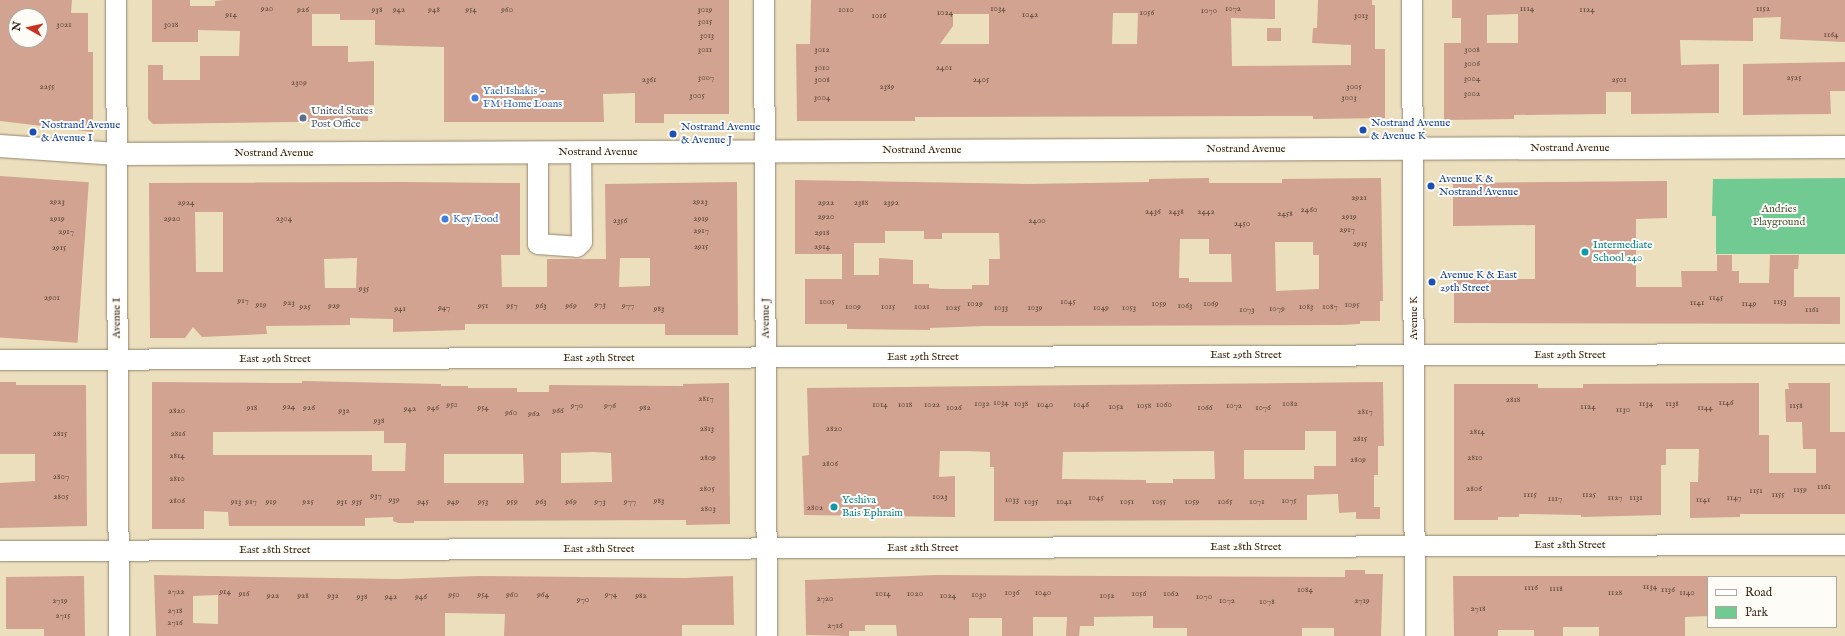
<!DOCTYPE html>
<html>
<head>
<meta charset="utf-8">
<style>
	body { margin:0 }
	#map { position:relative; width:1845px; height:636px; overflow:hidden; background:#ecdfbe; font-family:"IM FELL English",serif }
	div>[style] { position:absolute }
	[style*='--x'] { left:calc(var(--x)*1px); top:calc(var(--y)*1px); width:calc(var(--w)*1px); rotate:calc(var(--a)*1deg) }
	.green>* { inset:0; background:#70ca91 }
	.building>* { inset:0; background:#d1a390; transform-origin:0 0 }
	.roads { filter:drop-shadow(0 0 1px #94846e) drop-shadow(0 0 1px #94846e) }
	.minor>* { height:20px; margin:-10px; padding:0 10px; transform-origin:10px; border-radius:10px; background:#fff }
	.major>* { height:22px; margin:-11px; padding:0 11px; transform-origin:11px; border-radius:11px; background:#fff }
	.dots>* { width:11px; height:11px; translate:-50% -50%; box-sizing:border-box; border:2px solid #fdfcf7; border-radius:50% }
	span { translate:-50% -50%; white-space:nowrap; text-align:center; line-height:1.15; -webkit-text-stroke:4px #fdfcf7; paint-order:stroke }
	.number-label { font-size:9px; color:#60483a }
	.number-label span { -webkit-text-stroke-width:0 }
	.shop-label { font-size:11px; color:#366cbe }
	.left { translate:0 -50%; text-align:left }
	.service-label { font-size:11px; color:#4e5e75 }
	.transit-label { font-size:11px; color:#164399 }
	.street-label { font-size:11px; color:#3b2a1e }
	.park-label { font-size:11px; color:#4b5a40 }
	.culture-label { font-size:11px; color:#0d838f }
	.legend { position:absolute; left:1707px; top:576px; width:130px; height:52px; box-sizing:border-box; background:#fdfcf7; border:1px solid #afa8a0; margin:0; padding:5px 7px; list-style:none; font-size:12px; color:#3b2a1e }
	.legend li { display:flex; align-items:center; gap:8px; height:20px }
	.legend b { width:20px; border:1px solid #afa8a0 }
	.north { position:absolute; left:8px; top:8px; width:40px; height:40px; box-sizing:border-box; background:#fdfcf7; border:1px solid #afa8a0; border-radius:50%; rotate:278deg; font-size:11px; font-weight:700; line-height:16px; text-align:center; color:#3b2a1e }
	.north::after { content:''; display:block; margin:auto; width:14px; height:18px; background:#c8321e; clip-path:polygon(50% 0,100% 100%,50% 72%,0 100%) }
</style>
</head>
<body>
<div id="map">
	<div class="green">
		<i style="clip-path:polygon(1845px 178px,1845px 254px,1716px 254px,1716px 216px,1712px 216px,1713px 179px)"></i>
	</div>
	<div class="building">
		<i style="clip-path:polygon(evenodd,0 0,72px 0,71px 13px,88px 13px,88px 52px,93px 52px,93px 132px,0 121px,0 0,16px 16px,40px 16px,40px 40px,16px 40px,16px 16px)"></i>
		<i style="clip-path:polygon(152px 0,190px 0,190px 6px,215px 6px,215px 1px,225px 0,729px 0,729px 114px,664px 114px,664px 123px,635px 123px,635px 93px,603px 94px,604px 122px,444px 122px,444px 47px,375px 45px,375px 20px,340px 20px,340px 14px,312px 14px,312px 46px,348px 46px,348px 62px,374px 61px,374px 105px,368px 105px,368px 121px,153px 124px,148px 119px,148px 65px,163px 65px,163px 80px,200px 80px,200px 56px,239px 56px,240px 31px,198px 30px,198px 42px,152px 42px)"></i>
		<i style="clip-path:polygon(evenodd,811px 0,1275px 0,1275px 19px,1231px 18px,1232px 66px,1351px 65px,1351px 45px,1312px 43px,1313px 28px,1317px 28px,1318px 0,1372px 0,1372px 5px,1375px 5px,1375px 49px,1385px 49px,1385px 118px,1313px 119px,1313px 116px,915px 117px,915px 121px,797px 121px,796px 44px,810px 44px,811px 0,1113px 13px,1138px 13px,1137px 44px,1112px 44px,1113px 13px,811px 0,953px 14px,989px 14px,989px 44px,940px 44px,953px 26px,953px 14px)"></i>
		<i style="clip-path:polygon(evenodd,1452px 0,1845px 0,1845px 42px,1780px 39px,1781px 17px,1753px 18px,1753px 41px,1680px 40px,1681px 65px,1719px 64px,1719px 113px,1631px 114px,1631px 92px,1606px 92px,1606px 114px,1514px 115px,1514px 119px,1444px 120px,1444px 43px,1461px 43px,1461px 18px,1452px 18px,1452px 0,1518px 14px,1518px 43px,1487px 43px,1487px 15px,1518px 14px)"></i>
		<i style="left:1267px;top:28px;width:14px;height:13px"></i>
		<i style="clip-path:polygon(1845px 62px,1845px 91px,1830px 91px,1831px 114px,1743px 115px,1743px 64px)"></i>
		<i style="left:0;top:176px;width:89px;height:161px;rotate:4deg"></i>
		<i style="clip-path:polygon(evenodd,1209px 178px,1209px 183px,1282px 183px,1282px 179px,1381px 178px,1383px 301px,1380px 301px,1380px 321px,1360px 321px,1360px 324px,1341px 325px,984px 326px,930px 328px,930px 330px,847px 329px,847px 324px,805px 324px,805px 279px,842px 279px,842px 254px,795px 254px,795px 180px,1027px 184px,1149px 182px,1149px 179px,1209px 178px,885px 231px,924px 231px,924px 239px,942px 239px,942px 233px,999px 233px,1000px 259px,989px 259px,989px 285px,972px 285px,972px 289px,941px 289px,929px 288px,929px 284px,913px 284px,913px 260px,879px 258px,879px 275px,854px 275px,854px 243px,885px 243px,885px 231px,1209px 178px,1180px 239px,1209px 239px,1209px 254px,1231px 254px,1232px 282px,1189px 282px,1189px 278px,1179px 278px,1180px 239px,1209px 178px,1275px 242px,1313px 242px,1313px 255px,1319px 255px,1319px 289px,1276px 291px,1275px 242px)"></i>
		<i style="clip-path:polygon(1667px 181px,1667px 218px,1636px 219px,1636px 287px,1682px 287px,1681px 271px,1717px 271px,1717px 255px,1732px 255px,1732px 271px,1739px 271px,1739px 283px,1769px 283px,1770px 255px,1799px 255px,1798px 269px,1794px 269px,1794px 297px,1840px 297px,1840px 324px,1454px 323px,1454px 279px,1535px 279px,1535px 225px,1453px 226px,1453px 183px)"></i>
		<i style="clip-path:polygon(evenodd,402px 182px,520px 183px,520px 255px,501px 255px,502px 287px,547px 287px,547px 259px,606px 259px,605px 184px,737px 182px,738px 335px,665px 335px,665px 324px,465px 324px,465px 330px,393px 332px,393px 319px,350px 318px,350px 325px,266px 326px,267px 334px,202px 337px,193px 327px,185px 338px,150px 338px,149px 183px,402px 182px,195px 212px,223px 212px,223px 272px,196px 272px,195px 212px,402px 182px,357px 258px,356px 288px,325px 288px,324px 259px,357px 258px,402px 182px,620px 258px,650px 258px,650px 286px,619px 287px,620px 258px)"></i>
		<i style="clip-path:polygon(evenodd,302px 381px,441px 384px,441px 386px,468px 386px,468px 388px,517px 388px,517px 392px,549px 392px,549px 385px,683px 386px,683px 384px,729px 383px,730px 524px,686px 525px,686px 520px,414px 521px,414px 523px,398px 523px,393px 521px,393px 517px,365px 518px,365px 526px,229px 526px,228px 512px,204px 511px,204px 529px,152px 529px,152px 382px,274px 383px,302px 383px,302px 381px,384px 431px,384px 443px,406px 443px,405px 471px,372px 471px,372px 455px,213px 455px,213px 432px,384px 431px,302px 381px,593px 452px,611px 453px,612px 482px,561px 483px,561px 453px,593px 452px,302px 381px,444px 454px,523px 454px,524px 483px,444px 483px,444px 454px)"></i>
		<i style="clip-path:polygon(0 382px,16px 382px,16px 385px,86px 385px,87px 526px,0 528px,0 483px,35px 481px,35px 454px,0 454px)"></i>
		<i style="clip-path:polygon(evenodd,1383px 382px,1384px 446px,1378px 446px,1378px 475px,1374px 475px,1374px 507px,1380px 507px,1380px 519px,1356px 519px,1356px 512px,1339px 513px,1338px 494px,1307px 495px,1307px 520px,994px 521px,994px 467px,990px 467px,990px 452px,966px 451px,940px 451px,939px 477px,955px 476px,955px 517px,804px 515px,802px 456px,809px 455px,807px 388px,1383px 382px,1305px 431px,1336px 431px,1336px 466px,1314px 466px,1314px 479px,1244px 479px,1244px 450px,1305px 450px,1305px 431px,1383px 382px,1214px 451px,1215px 479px,1173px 479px,1173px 483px,1146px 483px,1146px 480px,1062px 479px,1063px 452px,1214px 451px)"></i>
		<i style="clip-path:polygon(1759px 383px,1759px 435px,1769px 435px,1769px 473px,1816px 473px,1816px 449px,1803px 449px,1802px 422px,1786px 422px,1785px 389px,1789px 389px,1788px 383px,1830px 383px,1830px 432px,1845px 432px,1845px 514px,1740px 514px,1740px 517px,1690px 518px,1690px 482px,1698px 482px,1699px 449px,1666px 449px,1666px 465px,1661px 465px,1661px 515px,1581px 517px,1581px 515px,1519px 514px,1519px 517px,1498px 517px,1498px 520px,1454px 520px,1454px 384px,1538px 384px,1538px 388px,1583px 388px,1583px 384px)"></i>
		<i style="clip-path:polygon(1345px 570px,1365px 570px,1365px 574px,1383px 574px,1381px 636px,1334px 636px,1334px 628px,1302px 628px,1302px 636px,1187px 636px,1187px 628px,1153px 628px,1153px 616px,1094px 617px,1094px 626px,1080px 626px,1079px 636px,1066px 636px,1067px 617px,1033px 617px,1033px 636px,1002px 636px,1002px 618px,969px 618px,969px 636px,897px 636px,896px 625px,865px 625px,865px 631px,849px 631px,849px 636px,806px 635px,805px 580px,936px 575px,1345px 577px)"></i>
		<i style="clip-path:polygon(evenodd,154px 575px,397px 579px,477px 576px,685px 578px,733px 576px,734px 625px,682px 625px,682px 636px,504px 636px,505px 614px,445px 613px,445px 636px,156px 636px,154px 575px,218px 595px,218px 624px,193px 623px,193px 596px,218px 595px)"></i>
		<i style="clip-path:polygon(84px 576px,85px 636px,44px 636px,44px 629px,6px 629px,6px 577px)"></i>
		<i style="clip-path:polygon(1453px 576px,1708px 576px,1708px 616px,1685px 617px,1685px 636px,1599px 636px,1599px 627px,1563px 627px,1563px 636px,1534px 636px,1534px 630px,1498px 630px,1498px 636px,1454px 636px)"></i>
	</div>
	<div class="roads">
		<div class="minor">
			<i style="--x:116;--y:0;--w:636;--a:89.73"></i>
			<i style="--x:764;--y:0;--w:636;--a:89.73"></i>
			<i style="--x:1412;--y:0;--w:636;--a:89.73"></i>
			<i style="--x:538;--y:152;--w:92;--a:90"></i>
			<i style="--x:538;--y:244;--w:39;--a:4"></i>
			<i style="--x:577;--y:247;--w:7;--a:-45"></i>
			<i style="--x:582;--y:242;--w:90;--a:-90.6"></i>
			<i style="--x:0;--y:360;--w:1845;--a:-0.19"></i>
			<i style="--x:0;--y:551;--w:1845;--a:-0.19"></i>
		</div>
		<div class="major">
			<i style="--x:0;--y:146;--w:117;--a:3.9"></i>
			<i style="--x:117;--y:154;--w:1728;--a:-0.23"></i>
		</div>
	</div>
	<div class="dots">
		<i style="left:475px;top:98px;background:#3f7fe0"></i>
		<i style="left:303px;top:118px;background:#5c6f8a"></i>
		<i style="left:1363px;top:130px;background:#1a4fb4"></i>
		<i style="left:33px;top:132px;background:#1a4fb4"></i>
		<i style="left:673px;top:134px;background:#1a4fb4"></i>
		<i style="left:1431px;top:186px;background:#1a4fb4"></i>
		<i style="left:445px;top:219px;background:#3f7fe0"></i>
		<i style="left:1585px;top:252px;background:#0f9aa8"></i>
		<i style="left:1432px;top:282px;background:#1a4fb4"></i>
		<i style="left:834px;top:507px;background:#0f9aa8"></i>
	</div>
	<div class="number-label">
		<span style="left:267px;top:9px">920</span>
		<span style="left:998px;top:9px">1034</span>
		<span style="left:1233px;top:9px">1072</span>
		<span style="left:1527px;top:9px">1114</span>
		<span style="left:1763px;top:9px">1152</span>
		<span style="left:303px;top:10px">926</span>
		<span style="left:377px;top:10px">938</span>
		<span style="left:399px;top:10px">942</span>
		<span style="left:434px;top:10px">948</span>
		<span style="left:471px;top:10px">954</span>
		<span style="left:507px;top:10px">960</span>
		<span style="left:705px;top:10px">3019</span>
		<span style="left:846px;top:10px">1010</span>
		<span style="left:1587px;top:10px">1124</span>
		<span style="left:1209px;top:11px">1070</span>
		<span style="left:945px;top:13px">1024</span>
		<span style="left:1147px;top:13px">1056</span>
		<span style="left:231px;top:15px">914</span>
		<span style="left:1030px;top:15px">1042</span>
		<span style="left:879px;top:16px">1016</span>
		<span style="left:1361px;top:16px">3013</span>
		<span style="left:705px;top:22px">3015</span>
		<span style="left:64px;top:25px">3021</span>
		<span style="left:171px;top:25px">3018</span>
		<span style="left:1831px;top:35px">1164</span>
		<span style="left:707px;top:36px">3013</span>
		<span style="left:705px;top:50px">3011</span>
		<span style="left:822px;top:50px">3012</span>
		<span style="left:1472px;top:50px">3008</span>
		<span style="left:1472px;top:64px">3006</span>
		<span style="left:822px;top:68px">3010</span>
		<span style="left:944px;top:68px">2401</span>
		<span style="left:706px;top:78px">3007</span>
		<span style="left:1794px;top:78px">2525</span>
		<span style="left:1472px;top:79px">3004</span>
		<span style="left:649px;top:80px">2361</span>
		<span style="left:822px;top:80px">3008</span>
		<span style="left:981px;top:80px">2405</span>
		<span style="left:1619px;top:80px">2501</span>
		<span style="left:299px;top:83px">2309</span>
		<span style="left:47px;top:87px">2255</span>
		<span style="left:887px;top:87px">2389</span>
		<span style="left:1354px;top:87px">3005</span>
		<span style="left:1472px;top:94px">3002</span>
		<span style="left:697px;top:96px">3005</span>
		<span style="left:822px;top:98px">3004</span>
		<span style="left:1349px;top:98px">3003</span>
		<span style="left:1359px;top:198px">2921</span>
		<span style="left:57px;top:202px">2923</span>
		<span style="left:700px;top:202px">2923</span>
		<span style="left:186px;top:203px">2924</span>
		<span style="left:826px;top:203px">2922</span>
		<span style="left:861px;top:203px">2388</span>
		<span style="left:891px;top:203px">2392</span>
		<span style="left:1309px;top:210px">2460</span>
		<span style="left:1153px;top:212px">2436</span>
		<span style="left:1176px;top:212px">2438</span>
		<span style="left:1206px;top:212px">2442</span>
		<span style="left:1285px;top:214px">2458</span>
		<span style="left:826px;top:217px">2920</span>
		<span style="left:1349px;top:217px">2919</span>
		<span style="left:57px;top:219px">2919</span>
		<span style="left:172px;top:219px">2920</span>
		<span style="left:284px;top:219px">2304</span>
		<span style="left:701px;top:219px">2919</span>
		<span style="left:620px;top:221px">2356</span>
		<span style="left:1037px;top:221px">2400</span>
		<span style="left:1242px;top:224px">2450</span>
		<span style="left:1347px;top:230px">2917</span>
		<span style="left:701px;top:231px">2917</span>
		<span style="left:66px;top:232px">2917</span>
		<span style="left:822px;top:233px">2918</span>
		<span style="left:1360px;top:244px">2915</span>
		<span style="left:701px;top:247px">2915</span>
		<span style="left:822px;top:247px">2914</span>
		<span style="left:59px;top:248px">2915</span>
		<span style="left:364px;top:289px">935</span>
		<span style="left:52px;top:298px">2901</span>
		<span style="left:1716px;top:298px">1145</span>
		<span style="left:243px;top:301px">917</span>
		<span style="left:827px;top:302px">1005</span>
		<span style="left:1068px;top:302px">1045</span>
		<span style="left:1780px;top:302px">1153</span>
		<span style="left:289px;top:303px">923</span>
		<span style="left:1697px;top:303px">1141</span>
		<span style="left:975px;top:304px">1029</span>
		<span style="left:1159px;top:304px">1059</span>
		<span style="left:1211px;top:304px">1069</span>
		<span style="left:1749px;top:304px">1149</span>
		<span style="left:261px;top:305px">919</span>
		<span style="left:600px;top:305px">973</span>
		<span style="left:1352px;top:305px">1095</span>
		<span style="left:334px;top:306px">929</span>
		<span style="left:483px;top:306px">951</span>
		<span style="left:512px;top:306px">957</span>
		<span style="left:541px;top:306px">963</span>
		<span style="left:571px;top:306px">969</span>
		<span style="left:628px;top:306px">977</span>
		<span style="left:1185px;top:306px">1063</span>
		<span style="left:305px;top:307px">925</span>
		<span style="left:853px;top:307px">1009</span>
		<span style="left:888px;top:307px">1015</span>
		<span style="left:922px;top:307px">1021</span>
		<span style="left:1306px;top:307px">1083</span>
		<span style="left:1330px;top:307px">1087</span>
		<span style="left:444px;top:308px">947</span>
		<span style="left:953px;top:308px">1025</span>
		<span style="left:1001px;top:308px">1033</span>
		<span style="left:1035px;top:308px">1039</span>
		<span style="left:1101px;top:308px">1049</span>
		<span style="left:1129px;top:308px">1053</span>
		<span style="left:400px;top:309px">941</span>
		<span style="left:659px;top:309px">983</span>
		<span style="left:1277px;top:309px">1079</span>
		<span style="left:1247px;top:310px">1073</span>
		<span style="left:1812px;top:310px">1161</span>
		<span style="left:706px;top:399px">2817</span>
		<span style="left:1513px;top:400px">2818</span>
		<span style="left:1001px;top:403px">1034</span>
		<span style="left:1726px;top:403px">1146</span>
		<span style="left:982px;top:404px">1032</span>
		<span style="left:1021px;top:404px">1038</span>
		<span style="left:1290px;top:404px">1082</span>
		<span style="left:1646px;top:404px">1134</span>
		<span style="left:1672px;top:404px">1138</span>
		<span style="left:452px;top:405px">950</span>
		<span style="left:880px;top:405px">1014</span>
		<span style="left:905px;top:405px">1018</span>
		<span style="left:932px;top:405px">1022</span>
		<span style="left:1045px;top:405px">1040</span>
		<span style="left:1081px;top:405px">1046</span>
		<span style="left:1164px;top:405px">1060</span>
		<span style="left:577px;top:406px">970</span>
		<span style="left:610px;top:406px">976</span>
		<span style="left:1144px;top:406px">1058</span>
		<span style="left:1234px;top:406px">1072</span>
		<span style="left:1796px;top:406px">1158</span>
		<span style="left:289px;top:407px">924</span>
		<span style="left:1116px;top:407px">1052</span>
		<span style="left:1588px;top:407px">1124</span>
		<span style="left:252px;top:408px">918</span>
		<span style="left:309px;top:408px">926</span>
		<span style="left:433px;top:408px">946</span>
		<span style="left:483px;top:408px">954</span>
		<span style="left:645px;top:408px">982</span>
		<span style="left:954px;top:408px">1026</span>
		<span style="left:1205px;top:408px">1066</span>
		<span style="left:1263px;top:408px">1076</span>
		<span style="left:1705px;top:408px">1144</span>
		<span style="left:410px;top:409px">942</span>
		<span style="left:1623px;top:410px">1130</span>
		<span style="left:177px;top:411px">2820</span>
		<span style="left:344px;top:411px">932</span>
		<span style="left:558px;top:411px">966</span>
		<span style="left:1365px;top:412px">2817</span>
		<span style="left:511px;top:413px">960</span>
		<span style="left:534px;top:414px">962</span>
		<span style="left:379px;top:421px">938</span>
		<span style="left:707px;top:429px">2813</span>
		<span style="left:834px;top:429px">2820</span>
		<span style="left:1477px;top:432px">2814</span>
		<span style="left:60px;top:434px">2815</span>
		<span style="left:178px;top:434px">2816</span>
		<span style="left:1360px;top:439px">2815</span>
		<span style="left:177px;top:456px">2814</span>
		<span style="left:708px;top:458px">2809</span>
		<span style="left:1475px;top:458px">2810</span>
		<span style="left:1358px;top:460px">2809</span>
		<span style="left:830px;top:464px">2806</span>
		<span style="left:61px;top:477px">2807</span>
		<span style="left:177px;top:479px">2810</span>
		<span style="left:1824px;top:487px">1161</span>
		<span style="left:707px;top:489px">2805</span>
		<span style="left:1474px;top:489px">2806</span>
		<span style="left:1800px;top:490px">1159</span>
		<span style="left:1756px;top:491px">1151</span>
		<span style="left:1530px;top:495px">1115</span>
		<span style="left:1589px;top:495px">1125</span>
		<span style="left:1778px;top:495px">1155</span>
		<span style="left:376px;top:496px">937</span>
		<span style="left:61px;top:497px">2805</span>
		<span style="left:940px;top:497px">1023</span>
		<span style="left:1096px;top:498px">1045</span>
		<span style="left:1615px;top:498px">1127</span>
		<span style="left:1636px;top:498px">1131</span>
		<span style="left:1734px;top:498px">1147</span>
		<span style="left:1555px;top:499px">1117</span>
		<span style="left:394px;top:500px">939</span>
		<span style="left:1012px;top:500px">1033</span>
		<span style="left:1703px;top:500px">1141</span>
		<span style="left:177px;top:501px">2806</span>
		<span style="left:659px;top:501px">983</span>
		<span style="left:1289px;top:501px">1075</span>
		<span style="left:236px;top:502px">913</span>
		<span style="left:251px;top:502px">917</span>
		<span style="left:271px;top:502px">919</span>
		<span style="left:308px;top:502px">925</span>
		<span style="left:342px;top:502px">931</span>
		<span style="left:357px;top:502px">935</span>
		<span style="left:423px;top:502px">945</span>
		<span style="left:453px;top:502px">949</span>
		<span style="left:483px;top:502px">953</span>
		<span style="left:512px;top:502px">959</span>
		<span style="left:541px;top:502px">963</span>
		<span style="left:571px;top:502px">969</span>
		<span style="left:600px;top:502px">973</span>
		<span style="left:630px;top:502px">977</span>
		<span style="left:1031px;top:502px">1035</span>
		<span style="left:1064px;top:502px">1041</span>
		<span style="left:1127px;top:502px">1051</span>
		<span style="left:1159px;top:502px">1055</span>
		<span style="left:1192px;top:502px">1059</span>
		<span style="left:1225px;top:502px">1065</span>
		<span style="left:1257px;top:502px">1071</span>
		<span style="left:815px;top:508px">2802</span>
		<span style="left:708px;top:509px">2803</span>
		<span style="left:1650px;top:587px">1134</span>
		<span style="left:1531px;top:588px">1116</span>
		<span style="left:1556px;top:589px">1118</span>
		<span style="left:1305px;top:590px">1084</span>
		<span style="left:1668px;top:590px">1136</span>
		<span style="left:176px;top:592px">2722</span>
		<span style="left:225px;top:592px">914</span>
		<span style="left:1012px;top:593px">1036</span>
		<span style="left:1043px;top:593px">1040</span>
		<span style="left:1615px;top:593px">1128</span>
		<span style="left:1687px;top:593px">1140</span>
		<span style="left:244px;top:594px">916</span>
		<span style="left:883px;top:594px">1014</span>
		<span style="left:915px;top:594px">1020</span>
		<span style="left:1139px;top:594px">1056</span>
		<span style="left:1171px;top:594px">1062</span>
		<span style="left:454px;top:595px">950</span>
		<span style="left:483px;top:595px">954</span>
		<span style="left:512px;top:595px">960</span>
		<span style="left:543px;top:595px">964</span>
		<span style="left:611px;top:595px">974</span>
		<span style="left:979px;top:595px">1030</span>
		<span style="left:273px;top:596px">922</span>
		<span style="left:303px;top:596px">928</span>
		<span style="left:333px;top:596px">932</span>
		<span style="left:641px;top:596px">982</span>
		<span style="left:948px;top:596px">1024</span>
		<span style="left:1107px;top:596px">1052</span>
		<span style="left:362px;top:597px">938</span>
		<span style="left:391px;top:597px">942</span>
		<span style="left:421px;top:597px">946</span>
		<span style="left:1204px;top:597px">1070</span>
		<span style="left:825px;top:599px">2720</span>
		<span style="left:583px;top:600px">970</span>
		<span style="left:60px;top:601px">2719</span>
		<span style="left:1227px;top:601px">1072</span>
		<span style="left:1362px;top:601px">2719</span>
		<span style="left:1267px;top:602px">1078</span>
		<span style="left:1478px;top:609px">2718</span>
		<span style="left:175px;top:611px">2718</span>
		<span style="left:63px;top:616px">2715</span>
		<span style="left:175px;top:623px">2716</span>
		<span style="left:835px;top:626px">2716</span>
	</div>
	<div class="shop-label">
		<span class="left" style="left:483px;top:98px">Yael Ishakis -<br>FM Home Loans</span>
		<span class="left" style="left:453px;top:219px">Key Food</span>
	</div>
	<div class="service-label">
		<span class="left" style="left:311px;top:118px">United States<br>Post Office</span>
	</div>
	<div class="transit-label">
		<span class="left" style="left:1371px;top:130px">Nostrand Avenue<br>&amp; Avenue K</span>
		<span class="left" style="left:41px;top:132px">Nostrand Avenue<br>&amp; Avenue I</span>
		<span class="left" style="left:681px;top:134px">Nostrand Avenue<br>&amp; Avenue J</span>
		<span class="left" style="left:1439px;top:186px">Avenue K &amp;<br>Nostrand Avenue</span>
		<span class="left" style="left:1440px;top:282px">Avenue K &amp; East<br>29th Street</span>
	</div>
	<div class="street-label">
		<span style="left:1570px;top:148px">Nostrand Avenue</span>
		<span style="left:1246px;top:149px">Nostrand Avenue</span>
		<span style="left:922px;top:150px">Nostrand Avenue</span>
		<span style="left:598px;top:152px">Nostrand Avenue</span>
		<span style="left:274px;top:153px">Nostrand Avenue</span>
		<span style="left:117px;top:318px;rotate:-90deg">Avenue I</span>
		<span style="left:766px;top:318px;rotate:-90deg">Avenue J</span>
		<span style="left:1414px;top:318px;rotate:-90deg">Avenue K</span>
		<span style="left:1246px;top:355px">East 29th Street</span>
		<span style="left:1570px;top:355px">East 29th Street</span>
		<span style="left:923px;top:357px">East 29th Street</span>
		<span style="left:599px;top:358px">East 29th Street</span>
		<span style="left:275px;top:359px">East 29th Street</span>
		<span style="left:1570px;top:545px">East 28th Street</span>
		<span style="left:1246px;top:547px">East 28th Street</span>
		<span style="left:923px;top:548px">East 28th Street</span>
		<span style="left:599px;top:549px">East 28th Street</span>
		<span style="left:275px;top:550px">East 28th Street</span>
	</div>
	<div class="park-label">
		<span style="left:1779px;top:216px">Andries<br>Playground</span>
	</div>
	<div class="culture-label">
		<span class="left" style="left:1593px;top:252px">Intermediate<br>School 240</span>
		<span class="left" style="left:842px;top:507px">Yeshiva<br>Bais Ephraim</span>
	</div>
	<ul class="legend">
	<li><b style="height:5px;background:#fff"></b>Road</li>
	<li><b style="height:11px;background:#70ca91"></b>Park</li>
	</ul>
	<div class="north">N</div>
</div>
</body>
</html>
